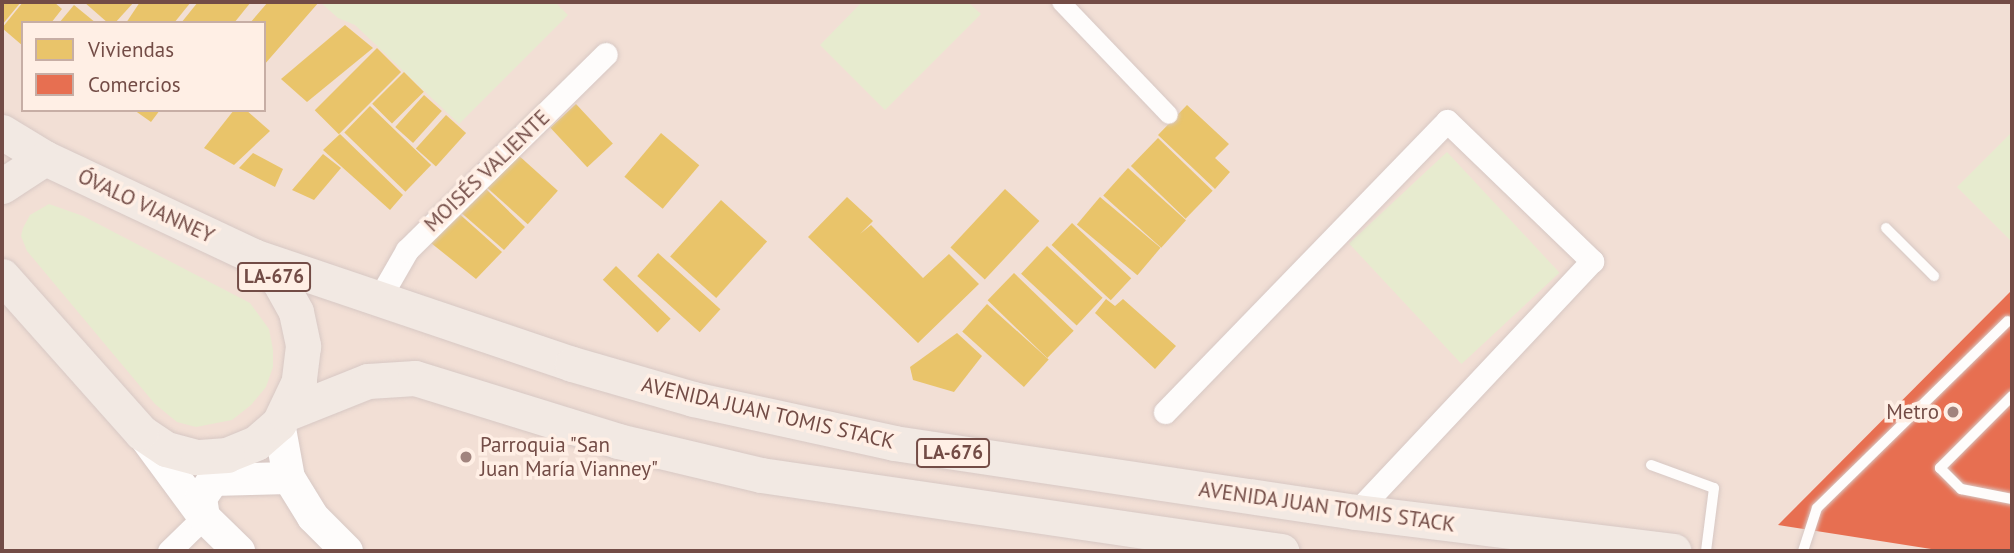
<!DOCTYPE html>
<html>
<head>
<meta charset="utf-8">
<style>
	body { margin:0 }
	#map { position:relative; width:2014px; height:553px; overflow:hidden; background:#f6ece6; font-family:"PT Sans",sans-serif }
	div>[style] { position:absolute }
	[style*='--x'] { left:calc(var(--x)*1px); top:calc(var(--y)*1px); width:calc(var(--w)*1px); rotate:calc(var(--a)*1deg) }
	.residential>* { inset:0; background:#f2dfd5 }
	.green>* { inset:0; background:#e7ebcf; transform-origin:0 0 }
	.homes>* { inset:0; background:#e9c46a; transform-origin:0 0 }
	.shops>* { inset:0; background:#e76f51 }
	.roads { filter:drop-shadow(0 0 2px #d7c8c4) drop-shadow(0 0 2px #d7c8c4) }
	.service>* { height:10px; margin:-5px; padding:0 5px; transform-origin:5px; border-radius:5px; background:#fefcfb }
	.pedestrian>* { height:18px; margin:-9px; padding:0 9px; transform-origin:9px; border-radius:9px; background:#fefcfb }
	.minor>* { height:23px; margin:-11.5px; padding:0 11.5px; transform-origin:11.5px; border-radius:11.5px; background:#fefcfb }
	.secondary>* { height:32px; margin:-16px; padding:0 16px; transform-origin:16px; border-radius:16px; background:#fefcfb }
	.primary>* { height:35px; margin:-17.5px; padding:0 17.5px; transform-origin:17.5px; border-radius:17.5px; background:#f2e9e3 }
	.dots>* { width:19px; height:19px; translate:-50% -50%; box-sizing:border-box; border:4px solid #ffefe5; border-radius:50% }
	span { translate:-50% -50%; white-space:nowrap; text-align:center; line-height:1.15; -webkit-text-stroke:7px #ffefe5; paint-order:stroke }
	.shield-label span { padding:2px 5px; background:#ffefe5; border:2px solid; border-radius:5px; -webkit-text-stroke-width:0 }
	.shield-label { font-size:19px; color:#734c46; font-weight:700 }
	.street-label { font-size:21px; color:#734c46 }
	.poi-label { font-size:21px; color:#734c46 }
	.right { translate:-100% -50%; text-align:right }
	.left { translate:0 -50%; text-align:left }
	.frame { position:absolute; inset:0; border:4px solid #734c46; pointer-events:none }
	.legend { position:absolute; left:21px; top:21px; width:245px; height:91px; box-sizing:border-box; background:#ffefe5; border:2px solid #c7aea5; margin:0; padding:9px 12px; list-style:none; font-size:21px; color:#734c46 }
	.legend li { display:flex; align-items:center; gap:14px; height:35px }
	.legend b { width:35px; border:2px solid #c7aea5 }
</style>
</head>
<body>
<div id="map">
	<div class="residential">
		<i style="clip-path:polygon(evenodd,2px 2px,2012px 2px,2012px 551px,2px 551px,2px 2px,23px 23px,264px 23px,264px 110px,23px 110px,23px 23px)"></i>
	</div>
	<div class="green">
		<i style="clip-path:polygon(320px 2px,555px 2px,568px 15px,459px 124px,355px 25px,338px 18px)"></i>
		<i style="clip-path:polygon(862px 2px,968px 2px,981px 14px,885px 110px,820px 45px)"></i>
		<i style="clip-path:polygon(2012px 132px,2012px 242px,1957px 187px)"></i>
		<i style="left:1447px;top:152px;width:165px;height:134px;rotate:47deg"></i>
		<i style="clip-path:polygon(49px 204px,83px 216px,250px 303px,269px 329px,273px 350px,273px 367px,266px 387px,251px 405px,232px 420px,196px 427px,177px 422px,155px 404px,27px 251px,21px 236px,23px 228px,30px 215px)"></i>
	</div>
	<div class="homes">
		<i style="clip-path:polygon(2px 2px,21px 2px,2px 25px)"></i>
		<i style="clip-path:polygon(23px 2px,54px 2px,62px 9px,51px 23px,23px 23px,23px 46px,2px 28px)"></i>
		<i style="clip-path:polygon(84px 2px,134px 2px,115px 23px,108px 23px)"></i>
		<i style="clip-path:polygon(140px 2px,191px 2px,174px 23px,126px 23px)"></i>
		<i style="clip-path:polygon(198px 2px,251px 2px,234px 23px,181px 23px)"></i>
		<i style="clip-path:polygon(268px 2px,319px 2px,264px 65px,264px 23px,250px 23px)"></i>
		<i style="clip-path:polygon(74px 5px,96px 23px,59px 23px)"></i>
		<i style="clip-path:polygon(345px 25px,373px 48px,307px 102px,281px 79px)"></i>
		<i style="left:377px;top:48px;width:34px;height:88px;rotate:45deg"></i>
		<i style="left:404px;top:72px;width:28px;height:45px;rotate:45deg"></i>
		<i style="left:424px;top:95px;width:24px;height:43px;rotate:42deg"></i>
		<i style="left:576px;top:104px;width:54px;height:35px;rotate:47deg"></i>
		<i style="clip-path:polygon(1187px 105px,1229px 144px,1215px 158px,1230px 172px,1215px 189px,1158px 135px)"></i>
		<i style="left:370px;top:106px;width:85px;height:37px;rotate:44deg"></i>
		<i style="clip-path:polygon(134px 110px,160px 110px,151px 122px)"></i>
		<i style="clip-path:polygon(234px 110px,246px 110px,270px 131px,234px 165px,204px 148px)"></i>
		<i style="left:446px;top:115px;width:27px;height:45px;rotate:42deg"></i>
		<i style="left:661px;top:133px;width:50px;height:57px;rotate:40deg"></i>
		<i style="clip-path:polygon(340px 134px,403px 195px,390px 210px,323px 150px)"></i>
		<i style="left:1158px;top:138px;width:76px;height:39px;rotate:44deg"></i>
		<i style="clip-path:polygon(253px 153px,283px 169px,275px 187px,239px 168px)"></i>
		<i style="clip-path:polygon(323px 154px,341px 168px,314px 200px,292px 190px)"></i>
		<i style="left:517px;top:154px;width:55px;height:45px;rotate:42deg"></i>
		<i style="left:1128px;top:168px;width:78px;height:37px;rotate:42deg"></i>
		<i style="clip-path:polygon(484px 187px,525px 227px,504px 250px,458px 210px)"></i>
		<i style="left:1005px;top:189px;width:47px;height:80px;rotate:43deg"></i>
		<i style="clip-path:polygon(847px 197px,873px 221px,860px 234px,871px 225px,923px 278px,949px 254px,979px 284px,918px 343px,808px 237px)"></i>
		<i style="left:1100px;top:197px;width:79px;height:36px;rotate:40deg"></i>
		<i style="left:721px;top:200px;width:62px;height:76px;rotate:42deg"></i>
		<i style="clip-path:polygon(455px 210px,502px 252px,476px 279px,426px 239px)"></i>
		<i style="left:1072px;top:223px;width:81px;height:30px;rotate:43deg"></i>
		<i style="left:1047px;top:246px;width:76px;height:38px;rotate:43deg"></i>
		<i style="left:658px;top:253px;width:84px;height:31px;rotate:42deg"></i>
		<i style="left:616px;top:266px;width:76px;height:19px;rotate:44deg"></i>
		<i style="left:1014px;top:273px;width:83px;height:38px;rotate:44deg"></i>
		<i style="clip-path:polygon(1106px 299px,1115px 306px,1123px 299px,1176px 346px,1155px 369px,1095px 313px)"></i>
		<i style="left:987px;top:304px;width:83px;height:37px;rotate:42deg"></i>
		<i style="clip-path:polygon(957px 333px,982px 356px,954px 392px,913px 380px,910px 367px)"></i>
	</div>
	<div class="shops">
		<i style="clip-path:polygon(2012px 290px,2012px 551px,1944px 551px,1778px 525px)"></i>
	</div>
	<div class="roads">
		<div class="service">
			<i style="--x:1886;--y:228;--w:68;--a:45"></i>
			<i style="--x:2012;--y:396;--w:102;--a:135"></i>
			<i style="--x:1940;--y:468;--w:30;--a:45"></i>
			<i style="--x:1961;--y:489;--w:52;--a:11.1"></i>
			<i style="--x:1651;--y:465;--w:67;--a:20.1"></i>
			<i style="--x:1714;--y:488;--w:64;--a:97.2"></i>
			<i style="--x:1803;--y:551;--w:45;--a:-72"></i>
			<i style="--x:1817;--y:508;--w:267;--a:-44.4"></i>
		</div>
		<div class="pedestrian">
			<i style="--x:1061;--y:2;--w:156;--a:46.3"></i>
		</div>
		<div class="minor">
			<i style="--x:380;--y:297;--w:54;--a:-60.1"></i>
			<i style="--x:407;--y:250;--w:279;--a:-44.6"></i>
			<i style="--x:1165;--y:412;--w:405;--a:-45.9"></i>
			<i style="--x:1447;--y:121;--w:202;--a:44"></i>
			<i style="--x:1592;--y:261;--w:345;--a:133.2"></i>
			<i style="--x:169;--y:551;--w:49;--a:-44.2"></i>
		</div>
		<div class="secondary">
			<i style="--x:279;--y:423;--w:56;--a:79.7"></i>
			<i style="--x:289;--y:478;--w:46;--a:58.4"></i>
			<i style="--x:313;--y:517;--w:48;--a:45"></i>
			<i style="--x:142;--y:433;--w:104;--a:53.6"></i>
			<i style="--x:204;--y:517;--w:49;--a:44.2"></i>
			<i style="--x:204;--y:517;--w:19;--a:-99"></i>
			<i style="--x:201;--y:498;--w:22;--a:-56"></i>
			<i style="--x:213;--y:480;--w:76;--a:-1.5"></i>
		</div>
		<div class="primary">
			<i style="--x:2;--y:132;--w:50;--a:31.2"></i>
			<i style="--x:2;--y:186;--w:51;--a:-33.1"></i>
			<i style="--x:45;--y:158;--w:230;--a:25.2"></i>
			<i style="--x:253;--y:256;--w:36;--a:44"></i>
			<i style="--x:279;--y:281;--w:35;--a:61"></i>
			<i style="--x:296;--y:312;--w:35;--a:78"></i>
			<i style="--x:303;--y:346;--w:35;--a:97"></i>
			<i style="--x:299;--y:381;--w:47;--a:115.5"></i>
			<i style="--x:279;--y:423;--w:30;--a:139"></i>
			<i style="--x:256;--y:443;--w:31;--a:158"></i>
			<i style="--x:227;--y:455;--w:31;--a:176"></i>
			<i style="--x:196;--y:457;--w:31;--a:-165"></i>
			<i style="--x:166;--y:449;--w:30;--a:-146"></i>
			<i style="--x:141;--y:432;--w:209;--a:-131.7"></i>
			<i style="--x:253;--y:256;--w:337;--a:18.7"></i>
			<i style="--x:572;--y:364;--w:126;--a:16.1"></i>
			<i style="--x:693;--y:399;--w:206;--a:12.3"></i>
			<i style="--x:894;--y:443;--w:467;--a:8.5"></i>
			<i style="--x:1356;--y:512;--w:320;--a:7"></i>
			<i style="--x:285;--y:414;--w:89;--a:-21.7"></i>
			<i style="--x:368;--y:381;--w:47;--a:-3.7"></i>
			<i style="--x:415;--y:378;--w:213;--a:17.2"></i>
			<i style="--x:618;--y:441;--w:147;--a:13.4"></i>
			<i style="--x:761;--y:475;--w:526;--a:8.32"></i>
		</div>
	</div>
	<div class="dots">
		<i style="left:1953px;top:412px;background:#a1847e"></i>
		<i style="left:466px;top:457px;background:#a1847e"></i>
	</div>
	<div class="shield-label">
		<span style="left:274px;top:277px">LA-676</span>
		<span style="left:953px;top:453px">LA-676</span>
	</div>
	<div class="street-label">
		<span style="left:487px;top:171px;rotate:-44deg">MOISÉS VALIENTE</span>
		<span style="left:146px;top:206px;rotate:25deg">ÓVALO VIANNEY</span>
		<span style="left:768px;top:413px;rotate:13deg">AVENIDA JUAN TOMIS STACK</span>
		<span style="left:1327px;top:507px;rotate:8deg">AVENIDA JUAN TOMIS STACK</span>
	</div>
	<div class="poi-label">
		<span class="right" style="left:1939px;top:412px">Metro</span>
		<span class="left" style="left:480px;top:457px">Parroquia "San<br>Juan María Vianney"</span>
	</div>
	<div class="frame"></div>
	<ul class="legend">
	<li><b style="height:19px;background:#e9c46a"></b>Viviendas</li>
	<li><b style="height:19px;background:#e76f51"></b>Comercios</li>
	</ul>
</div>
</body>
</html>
